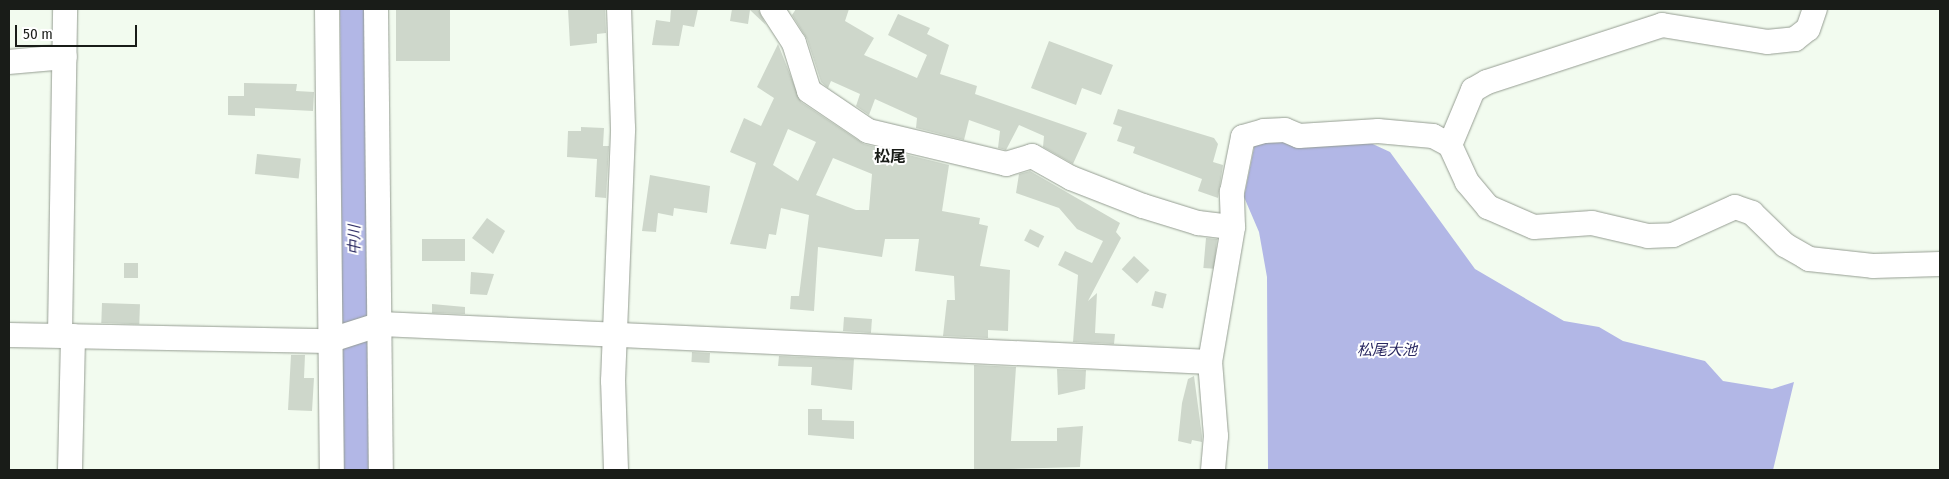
<!DOCTYPE html>
<html>
<head>
<meta charset="utf-8">
<style>
	body { margin:0 }
	#map { position:relative; width:1949px; height:479px; overflow:hidden; background:#f2fbef; font-family:"Fira Sans Condensed","Noto Sans JP",sans-serif }
	div>[style] { position:absolute }
	[style*='--x'] { left:calc(var(--x)*1px); top:calc(var(--y)*1px); width:calc(var(--w)*1px); rotate:calc(var(--a)*1deg) }
	.water>* { inset:0; background:#b2b7e6 }
	.river>* { height:29px; margin:-14.5px; padding:0 14.5px; transform-origin:14.5px; border-radius:14.5px; background:#b2b7e6 }
	.building>* { inset:0; background:#ced7cb; transform-origin:0 0 }
	.roads { filter:drop-shadow(0 0 1px #959d92) drop-shadow(0 0 1px #959d92) }
	.minor>* { height:24px; margin:-12px; padding:0 12px; transform-origin:12px; border-radius:12px; background:#fff }
	span { translate:-50% -50%; white-space:nowrap; text-align:center; line-height:1.15; -webkit-text-stroke:4px #fff; paint-order:stroke }
	.water-label { font-size:15px; color:#2a2961; font-style:italic }
	.quarter-label { font-size:16px; color:#191c18; font-weight:700 }
	.frame { position:absolute; inset:0; border:10px solid #191c18; pointer-events:none }
	.scale { position:absolute; left:15px; top:25px; width:122px; height:22px; box-sizing:border-box; border:2px solid #191c18; border-top:0; padding-left:6px; font-size:15px; line-height:18px; white-space:nowrap; color:#191c18; -webkit-text-stroke:4px #fff; paint-order:stroke }
</style>
</head>
<body>
<div id="map">
	<div class="water">
		<i style="clip-path:polygon(1256px 138px,1362px 139px,1390px 152px,1475px 269px,1564px 321px,1599px 327px,1623px 341px,1705px 361px,1723px 381px,1772px 389px,1794px 382px,1773px 470px,1268px 470px,1267px 277px,1259px 232px,1244px 197px)"></i>
	</div>
	<div class="river">
		<i style="--x:354;--y:9;--w:461;--a:89.6"></i>
	</div>
	<div class="building">
		<i style="left:396px;top:9px;width:54px;height:52px"></i>
		<i style="clip-path:polygon(568px 9px,605px 9px,606px 33px,597px 34px,597px 43px,570px 46px)"></i>
		<i style="clip-path:polygon(671px 9px,698px 9px,694px 27px,683px 25px,679px 46px,652px 45px,656px 20px,670px 22px)"></i>
		<i style="clip-path:polygon(732px 9px,758px 9px,766px 25px,750px 10px,748px 24px,730px 21px)"></i>
		<i style="clip-path:polygon(796px 9px,849px 9px,845px 21px,874px 38px,864px 55px,917px 78px,927px 55px,888px 35px,898px 14px,930px 28px,927px 34px,949px 45px,940px 74px,977px 86px,975px 94px,1087px 133px,1073px 164px,1043px 147px,1044px 136px,1019px 125px,1006px 150px,998px 148px,1000px 131px,969px 120px,964px 140px,916px 128px,917px 118px,875px 99px,869px 115px,856px 106px,860px 94px,831px 81px,828px 88px,821px 82px,807px 39px,792px 15px)"></i>
		<i style="clip-path:polygon(1049px 41px,1113px 65px,1101px 95px,1082px 88px,1076px 105px,1031px 88px)"></i>
		<i style="clip-path:polygon(evenodd,778px 44px,801px 102px,864px 144px,949px 165px,942px 211px,980px 218px,979px 224px,988px 226px,980px 266px,1010px 270px,1008px 331px,988px 330px,988px 338px,943px 336px,947px 300px,955px 300px,954px 276px,915px 271px,919px 239px,885px 239px,882px 257px,818px 247px,814px 311px,790px 309px,791px 296px,799px 296px,809px 215px,781px 208px,776px 235px,769px 234px,766px 249px,730px 244px,756px 163px,730px 152px,744px 118px,761px 126px,774px 98px,757px 87px,778px 44px,788px 129px,816px 142px,798px 181px,773px 165px,788px 129px,778px 44px,833px 158px,872px 174px,869px 210px,856px 210px,816px 195px,833px 158px)"></i>
		<i style="clip-path:polygon(244px 83px,297px 84px,296px 91px,314px 92px,313px 111px,255px 108px,255px 116px,228px 115px,228px 96px,244px 96px)"></i>
		<i style="clip-path:polygon(1118px 109px,1214px 138px,1218px 144px,1213px 162px,1223px 165px,1218px 198px,1198px 191px,1202px 179px,1133px 153px,1135px 147px,1117px 141px,1122px 127px,1113px 124px)"></i>
		<i style="clip-path:polygon(581px 127px,604px 128px,603px 146px,609px 146px,606px 198px,595px 197px,597px 159px,567px 157px,568px 131px,581px 131px)"></i>
		<i style="left:257px;top:154px;width:44px;height:20px;rotate:6deg"></i>
		<i style="clip-path:polygon(1030px 171px,1120px 223px,1116px 232px,1121px 238px,1088px 301px,1097px 293px,1095px 333px,1115px 334px,1114px 344px,1073px 342px,1078px 275px,1058px 265px,1065px 251px,1092px 263px,1103px 241px,1077px 229px,1059px 208px,1016px 193px,1019px 174px)"></i>
		<i style="clip-path:polygon(650px 175px,710px 186px,707px 213px,674px 208px,673px 216px,658px 213px,656px 232px,642px 231px)"></i>
		<i style="clip-path:polygon(487px 218px,505px 231px,493px 254px,472px 238px)"></i>
		<i style="left:1030px;top:229px;width:16px;height:13px;rotate:27deg"></i>
		<i style="left:1206px;top:238px;width:11px;height:30px;rotate:5deg"></i>
		<i style="left:422px;top:239px;width:43px;height:22px"></i>
		<i style="left:1134px;top:256px;width:21px;height:18px;rotate:43deg"></i>
		<i style="left:124px;top:263px;width:14px;height:15px"></i>
		<i style="clip-path:polygon(471px 272px,494px 274px,487px 295px,470px 294px)"></i>
		<i style="left:1155px;top:291px;width:12px;height:15px;rotate:14deg"></i>
		<i style="left:102px;top:303px;width:38px;height:20px;rotate:2deg"></i>
		<i style="clip-path:polygon(432px 304px,465px 307px,465px 314px,432px 313px)"></i>
		<i style="left:844px;top:317px;width:28px;height:14px;rotate:4deg"></i>
		<i style="left:692px;top:352px;width:18px;height:10px;rotate:3deg"></i>
		<i style="clip-path:polygon(291px 355px,305px 355px,304px 378px,314px 378px,312px 411px,288px 410px)"></i>
		<i style="clip-path:polygon(779px 356px,854px 359px,852px 390px,811px 385px,812px 367px,778px 366px)"></i>
		<i style="clip-path:polygon(974px 365px,1016px 367px,1011px 441px,1057px 441px,1057px 428px,1083px 426px,1080px 467px,974px 470px)"></i>
		<i style="clip-path:polygon(1057px 369px,1086px 370px,1085px 389px,1058px 395px)"></i>
		<i style="clip-path:polygon(1194px 376px,1202px 436px,1202px 442px,1192px 440px,1191px 444px,1178px 441px,1182px 403px,1188px 379px)"></i>
		<i style="clip-path:polygon(808px 409px,822px 409px,822px 420px,854px 421px,854px 439px,808px 435px)"></i>
	</div>
	<div class="roads">
		<div class="minor">
			<i style="--x:327;--y:9;--w:461;--a:89.4"></i>
			<i style="--x:376;--y:9;--w:461;--a:89.4"></i>
			<i style="--x:772;--y:9;--w:40;--a:57.1"></i>
			<i style="--x:794;--y:43;--w:50;--a:72.6"></i>
			<i style="--x:809;--y:91;--w:71;--a:34.1"></i>
			<i style="--x:868;--y:131;--w:142;--a:13.4"></i>
			<i style="--x:1006;--y:164;--w:27;--a:-17"></i>
			<i style="--x:1032;--y:156;--w:45;--a:29.4"></i>
			<i style="--x:1071;--y:178;--w:77;--a:21.3"></i>
			<i style="--x:1143;--y:206;--w:58;--a:17.2"></i>
			<i style="--x:1198;--y:223;--w:35;--a:7"></i>
			<i style="--x:9;--y:62;--w:56;--a:-5.1"></i>
			<i style="--x:1450;--y:145;--w:60;--a:-67.3"></i>
			<i style="--x:1473;--y:90;--w:16;--a:-30"></i>
			<i style="--x:1487;--y:82;--w:184;--a:-18"></i>
			<i style="--x:1662;--y:25;--w:106;--a:9.2"></i>
			<i style="--x:1767;--y:42;--w:28;--a:-6"></i>
			<i style="--x:1795;--y:39;--w:16;--a:-38"></i>
			<i style="--x:1808;--y:29;--w:21;--a:-71"></i>
			<i style="--x:9;--y:335;--w:319;--a:1.1"></i>
			<i style="--x:328;--y:341;--w:56;--a:-17.8"></i>
			<i style="--x:381;--y:324;--w:830;--a:2.62"></i>
			<i style="--x:60;--y:335;--w:326;--a:-89.1"></i>
			<i style="--x:70;--y:470;--w:134;--a:-88.7"></i>
			<i style="--x:616;--y:470;--w:89;--a:-91.9"></i>
			<i style="--x:613;--y:381;--w:253;--a:-87.7"></i>
			<i style="--x:623;--y:128;--w:119;--a:-91.9"></i>
			<i style="--x:1213;--y:470;--w:34;--a:-85"></i>
			<i style="--x:1216;--y:436;--w:74;--a:-94.6"></i>
			<i style="--x:1210;--y:362;--w:137;--a:-80.3"></i>
			<i style="--x:1233;--y:227;--w:35;--a:-92"></i>
			<i style="--x:1232;--y:192;--w:56;--a:-78.7"></i>
			<i style="--x:1243;--y:137;--w:22;--a:-16"></i>
			<i style="--x:1264;--y:131;--w:21;--a:-3"></i>
			<i style="--x:1285;--y:130;--w:15;--a:23"></i>
			<i style="--x:1299;--y:136;--w:79;--a:-3.6"></i>
			<i style="--x:1378;--y:131;--w:55;--a:5.2"></i>
			<i style="--x:1433;--y:136;--w:19;--a:28"></i>
			<i style="--x:1450;--y:145;--w:41;--a:65.3"></i>
			<i style="--x:1467;--y:182;--w:33;--a:50"></i>
			<i style="--x:1488;--y:207;--w:50;--a:23.5"></i>
			<i style="--x:1534;--y:227;--w:58;--a:-3.9"></i>
			<i style="--x:1592;--y:223;--w:57;--a:13.1"></i>
			<i style="--x:1648;--y:236;--w:25;--a:-2"></i>
			<i style="--x:1673;--y:235;--w:68;--a:-24.3"></i>
			<i style="--x:1735;--y:207;--w:18;--a:19"></i>
			<i style="--x:1752;--y:213;--w:46;--a:44.1"></i>
			<i style="--x:1785;--y:245;--w:28;--a:30"></i>
			<i style="--x:1809;--y:259;--w:64;--a:6.2"></i>
			<i style="--x:1873;--y:266;--w:67;--a:-1.7"></i>
		</div>
	</div>
	<div class="water-label">
		<span style="left:355px;top:240px;rotate:-90deg">中川</span>
		<span style="left:1387px;top:351px">松尾大池</span>
	</div>
	<div class="quarter-label">
		<span style="left:890px;top:157px">松尾</span>
	</div>
	<div class="frame"></div>
	<div class="scale">50 m</div>
</div>
</body>
</html>
